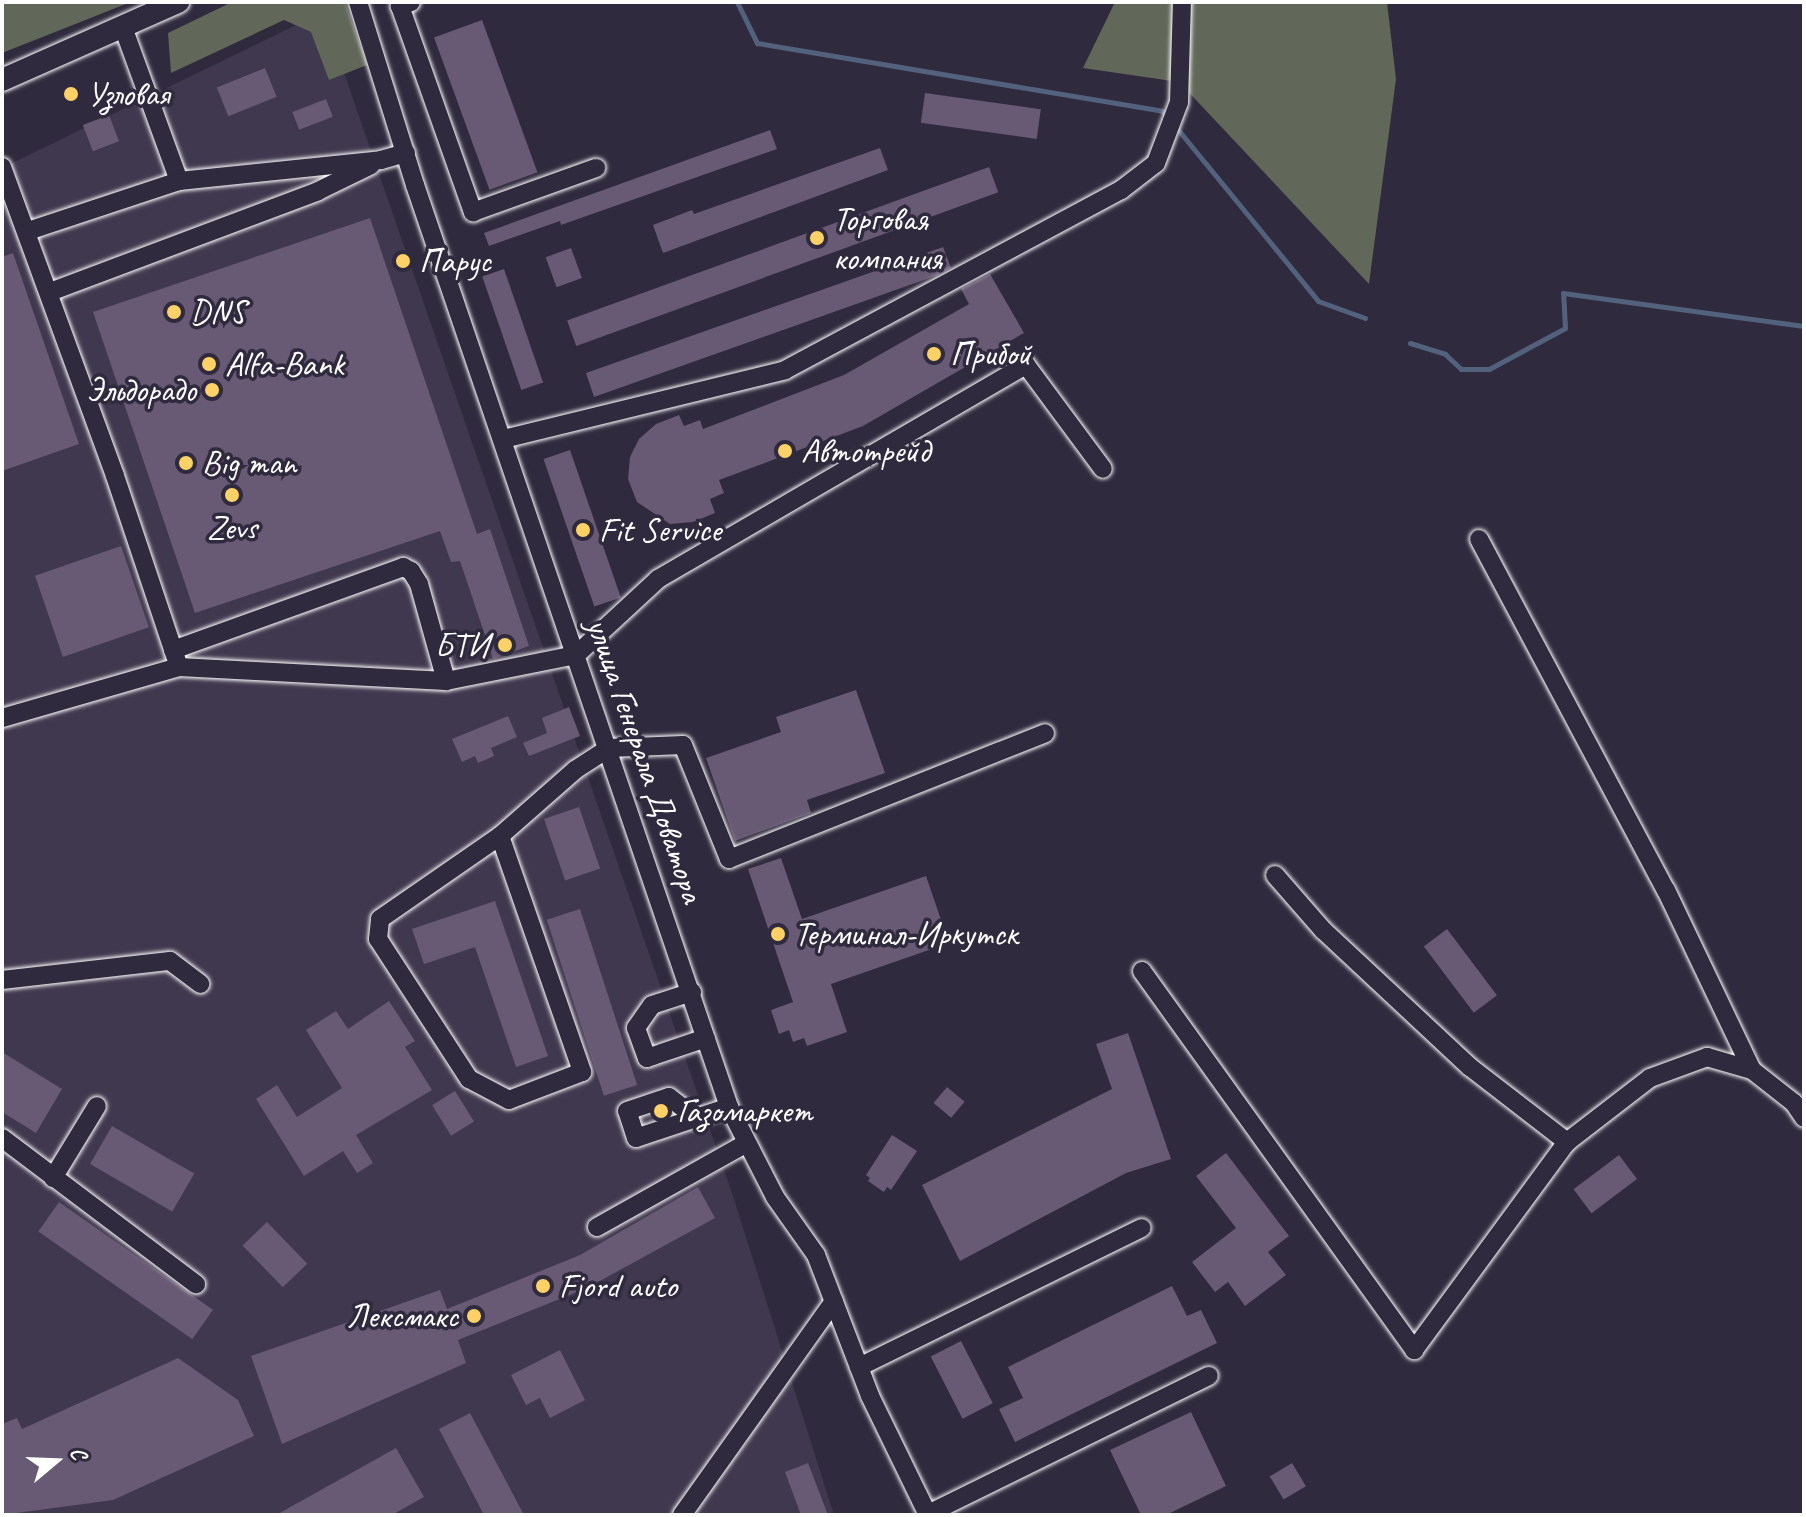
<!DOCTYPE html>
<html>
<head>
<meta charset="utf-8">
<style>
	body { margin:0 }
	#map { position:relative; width:1806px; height:1517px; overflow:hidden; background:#2f2a3d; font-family:Caveat,sans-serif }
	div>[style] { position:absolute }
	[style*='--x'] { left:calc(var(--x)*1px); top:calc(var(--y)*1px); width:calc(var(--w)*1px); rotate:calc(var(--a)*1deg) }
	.built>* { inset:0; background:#40384e }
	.green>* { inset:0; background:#616759 }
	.stream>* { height:5px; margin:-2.5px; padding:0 2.5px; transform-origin:2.5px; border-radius:2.5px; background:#52617c }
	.building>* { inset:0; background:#685974; transform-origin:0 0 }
	.roads { filter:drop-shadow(0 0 2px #fff) drop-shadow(0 0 2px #fff) }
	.minor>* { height:18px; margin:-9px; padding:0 9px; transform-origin:9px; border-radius:9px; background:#2f2a3d }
	.major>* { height:22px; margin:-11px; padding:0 11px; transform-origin:11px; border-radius:11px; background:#2f2a3d }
	.dots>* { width:22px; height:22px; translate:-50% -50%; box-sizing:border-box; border:4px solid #2f2a3d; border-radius:50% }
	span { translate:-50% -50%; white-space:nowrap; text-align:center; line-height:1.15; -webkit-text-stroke:7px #2f2a3d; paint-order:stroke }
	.poi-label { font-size:34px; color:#fff }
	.left { translate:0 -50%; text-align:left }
	.right { translate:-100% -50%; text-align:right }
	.street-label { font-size:34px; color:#fff }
	.frame { position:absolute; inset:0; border:4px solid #fff; pointer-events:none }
	.north { position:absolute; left:16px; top:1421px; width:80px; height:80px; -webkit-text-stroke:6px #2f2a3d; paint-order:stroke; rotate:71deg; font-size:22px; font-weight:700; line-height:32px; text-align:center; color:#fff }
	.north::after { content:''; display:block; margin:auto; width:28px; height:36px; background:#fff; clip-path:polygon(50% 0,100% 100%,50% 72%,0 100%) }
</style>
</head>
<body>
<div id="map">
	<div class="built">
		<i style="clip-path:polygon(323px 12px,733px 1196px,834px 1515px,2px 1515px,2px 168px)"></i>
	</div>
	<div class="green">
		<i style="clip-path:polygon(2px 2px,131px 2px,2px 53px)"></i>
		<i style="clip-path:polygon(232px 2px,345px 2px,367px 65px,329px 80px,311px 32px,284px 20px,171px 73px,168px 33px)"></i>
		<i style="clip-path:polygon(1115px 2px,1387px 2px,1396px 79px,1369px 284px,1179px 82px,1083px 68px)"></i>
	</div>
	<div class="stream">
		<i style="--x:737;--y:2;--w:46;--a:64"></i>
		<i style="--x:757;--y:43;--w:411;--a:9.5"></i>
		<i style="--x:1162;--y:111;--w:10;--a:45"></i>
		<i style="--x:1175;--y:126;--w:226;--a:50.7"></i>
		<i style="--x:1318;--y:301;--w:50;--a:19.9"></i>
		<i style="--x:1410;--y:343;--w:37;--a:17"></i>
		<i style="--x:1445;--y:354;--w:22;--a:43"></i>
		<i style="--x:1461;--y:369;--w:28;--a:0"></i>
		<i style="--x:1489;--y:369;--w:86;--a:-28.3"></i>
		<i style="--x:1565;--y:328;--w:35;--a:-93"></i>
		<i style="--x:1563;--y:293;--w:243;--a:7.8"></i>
	</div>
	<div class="building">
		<i style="left:482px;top:20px;width:162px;height:51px;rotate:70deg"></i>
		<i style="left:265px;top:68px;width:31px;height:52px;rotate:68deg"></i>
		<i style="left:925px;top:93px;width:117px;height:30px;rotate:8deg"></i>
		<i style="left:326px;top:99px;width:19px;height:36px;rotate:69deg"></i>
		<i style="left:109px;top:115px;width:28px;height:28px;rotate:69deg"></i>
		<i style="clip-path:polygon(770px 130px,777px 149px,561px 225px,560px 221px,489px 246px,484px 233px)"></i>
		<i style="clip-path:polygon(880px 148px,888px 170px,663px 253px,653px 225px,692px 210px,694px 214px)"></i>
		<i style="left:989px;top:167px;width:27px;height:449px;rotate:70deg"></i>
		<i style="clip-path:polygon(370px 218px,477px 534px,490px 529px,529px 646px,493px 659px,460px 561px,451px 562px,440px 531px,195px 613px,93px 312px)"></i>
		<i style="clip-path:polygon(943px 247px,951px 268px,935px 276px,594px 397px,586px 373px)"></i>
		<i style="left:571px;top:248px;width:32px;height:27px;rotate:70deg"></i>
		<i style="clip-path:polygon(13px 253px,79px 444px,2px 471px,2px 257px)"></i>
		<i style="left:504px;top:269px;width:120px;height:23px;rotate:71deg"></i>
		<i style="clip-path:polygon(990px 274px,1024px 333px,863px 426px,719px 480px,724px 493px,710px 499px,715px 513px,693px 522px,670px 524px,637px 502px,628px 479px,630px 457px,639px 439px,656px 424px,679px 415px,684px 426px,700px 420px,703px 429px,844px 375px,969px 304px,961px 289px)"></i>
		<i style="left:570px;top:450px;width:156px;height:28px;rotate:71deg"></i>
		<i style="left:121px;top:546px;width:86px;height:91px;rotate:71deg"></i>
		<i style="clip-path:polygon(856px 690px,885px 773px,807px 800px,811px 813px,735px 841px,706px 758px,781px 732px,776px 717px)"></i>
		<i style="clip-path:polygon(569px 707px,580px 736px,529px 756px,523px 743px,547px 733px,542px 718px)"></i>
		<i style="clip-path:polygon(508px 716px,517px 737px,491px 748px,494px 756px,478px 763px,475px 756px,462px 762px,452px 739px)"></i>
		<i style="left:579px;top:807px;width:65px;height:37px;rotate:71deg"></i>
		<i style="clip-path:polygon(781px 858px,802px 919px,926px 876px,949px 943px,831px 984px,847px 1032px,807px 1046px,804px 1038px,793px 1042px,789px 1030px,779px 1034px,771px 1010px,793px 1002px,748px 869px)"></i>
		<i style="clip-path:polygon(495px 901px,548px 1056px,516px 1067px,475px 947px,424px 964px,412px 929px)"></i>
		<i style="left:580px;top:909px;width:185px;height:35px;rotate:72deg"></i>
		<i style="left:1447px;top:929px;width:83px;height:29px;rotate:53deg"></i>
		<i style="clip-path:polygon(389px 1001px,415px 1041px,405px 1047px,432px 1090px,356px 1135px,373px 1163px,357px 1173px,343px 1151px,304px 1176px,256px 1099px,277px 1085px,297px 1117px,342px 1088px,306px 1030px,336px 1011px,348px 1029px)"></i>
		<i style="clip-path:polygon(1128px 1033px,1171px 1159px,1126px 1173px,960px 1261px,922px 1185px,1112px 1089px,1096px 1044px)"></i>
		<i style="clip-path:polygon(2px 1052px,62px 1089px,36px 1133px,2px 1112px)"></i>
		<i style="left:947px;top:1087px;width:23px;height:21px;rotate:40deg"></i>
		<i style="left:455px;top:1091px;width:36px;height:27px;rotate:58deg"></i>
		<i style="left:112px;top:1126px;width:95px;height:44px;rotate:30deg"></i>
		<i style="clip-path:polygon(892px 1135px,917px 1151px,891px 1190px,887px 1187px,884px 1192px,868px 1181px,870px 1178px,866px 1175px)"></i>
		<i style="clip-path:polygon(1226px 1153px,1289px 1236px,1268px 1252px,1286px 1275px,1245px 1306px,1228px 1282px,1215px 1292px,1192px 1262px,1236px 1228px,1196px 1176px)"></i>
		<i style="left:1619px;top:1155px;width:30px;height:57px;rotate:53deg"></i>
		<i style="clip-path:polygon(698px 1187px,715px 1218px,587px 1288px,458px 1340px,466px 1363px,282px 1444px,251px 1356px,440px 1290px,447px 1309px,580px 1255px)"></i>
		<i style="left:59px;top:1202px;width:188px;height:36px;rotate:35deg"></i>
		<i style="left:267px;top:1222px;width:58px;height:34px;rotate:46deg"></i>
		<i style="clip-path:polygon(1172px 1286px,1187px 1316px,1201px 1310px,1217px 1343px,1015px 1442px,999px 1409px,1023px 1398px,1008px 1367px)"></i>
		<i style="left:961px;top:1341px;width:70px;height:34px;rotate:63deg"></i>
		<i style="clip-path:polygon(560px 1350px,585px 1400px,550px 1418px,540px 1398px,526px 1405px,511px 1375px)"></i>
		<i style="clip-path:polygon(178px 1358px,238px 1400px,254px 1436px,113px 1500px,2px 1515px,2px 1424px,17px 1418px,22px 1429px)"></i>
		<i style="clip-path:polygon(1191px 1412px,1226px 1486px,1166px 1515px,1141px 1515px,1110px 1450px)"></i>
		<i style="clip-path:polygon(470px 1413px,524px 1515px,484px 1515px,439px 1429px)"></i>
		<i style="clip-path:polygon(396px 1448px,424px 1497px,392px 1515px,276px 1515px)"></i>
		<i style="clip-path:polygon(808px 1463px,828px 1515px,801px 1515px,785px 1472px)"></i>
		<i style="left:1292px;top:1463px;width:27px;height:26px;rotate:59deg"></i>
	</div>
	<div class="roads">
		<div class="minor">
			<i style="--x:358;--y:2;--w:192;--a:72.7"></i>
			<i style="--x:415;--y:185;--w:974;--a:71.19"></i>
			<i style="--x:729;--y:1107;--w:101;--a:62.9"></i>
			<i style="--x:775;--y:1197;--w:71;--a:54.7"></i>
			<i style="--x:816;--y:1255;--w:151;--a:69"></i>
			<i style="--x:870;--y:1396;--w:132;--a:64"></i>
			<i style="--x:411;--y:2;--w:12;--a:160"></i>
			<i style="--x:400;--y:6;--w:219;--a:70.5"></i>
			<i style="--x:473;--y:212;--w:131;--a:-19.7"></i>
			<i style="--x:123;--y:27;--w:164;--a:70"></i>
			<i style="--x:2;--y:167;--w:329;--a:69.9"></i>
			<i style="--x:115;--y:476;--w:201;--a:71.5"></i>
			<i style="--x:28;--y:231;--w:159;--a:-18.3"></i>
			<i style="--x:179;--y:181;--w:203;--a:-5.9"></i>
			<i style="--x:381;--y:160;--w:26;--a:-16"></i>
			<i style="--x:50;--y:292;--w:286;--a:-20.6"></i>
			<i style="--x:318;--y:191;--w:59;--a:-26.1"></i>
			<i style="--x:503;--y:439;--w:290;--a:-13.7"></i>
			<i style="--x:785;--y:370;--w:381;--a:-28.2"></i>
			<i style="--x:1121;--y:190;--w:44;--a:-37.6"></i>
			<i style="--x:1156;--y:163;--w:65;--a:-69.3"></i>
			<i style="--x:1179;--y:102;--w:100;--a:-88.3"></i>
			<i style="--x:1479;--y:539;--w:398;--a:62"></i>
			<i style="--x:1666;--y:890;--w:199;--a:64.5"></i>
			<i style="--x:173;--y:650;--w:245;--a:-19.8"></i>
			<i style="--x:403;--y:567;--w:9;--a:27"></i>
			<i style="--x:411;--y:571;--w:15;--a:58"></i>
			<i style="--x:419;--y:584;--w:101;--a:74.4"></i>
			<i style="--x:2;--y:718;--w:184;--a:-16.1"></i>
			<i style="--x:179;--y:667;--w:267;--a:3"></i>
			<i style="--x:446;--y:681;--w:133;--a:-11.3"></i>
			<i style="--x:576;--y:655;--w:112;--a:-42.8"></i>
			<i style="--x:658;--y:579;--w:426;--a:-30.2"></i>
			<i style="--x:1026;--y:365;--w:129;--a:53.5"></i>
			<i style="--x:500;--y:836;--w:250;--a:70.8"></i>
			<i style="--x:582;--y:1072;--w:78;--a:159"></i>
			<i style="--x:509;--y:1100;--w:45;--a:-152.3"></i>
			<i style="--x:469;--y:1079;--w:167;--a:-123"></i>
			<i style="--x:378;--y:939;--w:20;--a:-84"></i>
			<i style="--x:380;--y:919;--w:146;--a:-34.7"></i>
			<i style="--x:500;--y:836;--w:100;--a:-41.3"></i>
			<i style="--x:575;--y:770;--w:40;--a:-32.9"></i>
			<i style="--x:609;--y:748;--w:74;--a:-2.3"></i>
			<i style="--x:683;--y:745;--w:123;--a:68"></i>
			<i style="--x:729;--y:859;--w:340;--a:-21.7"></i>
			<i style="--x:1275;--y:875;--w:73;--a:48.9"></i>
			<i style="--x:1323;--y:930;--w:201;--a:43"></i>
			<i style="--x:1470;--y:1067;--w:123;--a:37.7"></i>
			<i style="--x:1142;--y:971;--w:467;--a:54.3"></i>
			<i style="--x:1414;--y:1350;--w:258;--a:-53.7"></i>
			<i style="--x:1567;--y:1142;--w:105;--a:-37.6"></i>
			<i style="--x:1650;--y:1078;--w:61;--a:-20.2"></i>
			<i style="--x:1707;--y:1057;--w:47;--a:16.1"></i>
			<i style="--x:1752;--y:1070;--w:53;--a:38.2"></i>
			<i style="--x:1794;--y:1103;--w:18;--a:56"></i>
			<i style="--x:2;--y:980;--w:169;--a:-6.5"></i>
			<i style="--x:170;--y:961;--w:38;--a:37"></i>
			<i style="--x:692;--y:992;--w:42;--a:162"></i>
			<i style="--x:652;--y:1005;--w:28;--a:125"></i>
			<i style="--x:636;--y:1028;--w:32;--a:70"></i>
			<i style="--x:647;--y:1058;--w:62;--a:-18.7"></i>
			<i style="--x:696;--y:1118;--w:63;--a:161.6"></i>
			<i style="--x:636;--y:1138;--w:28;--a:-108"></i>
			<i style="--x:627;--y:1111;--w:44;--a:-18.4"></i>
			<i style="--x:669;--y:1097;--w:34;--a:38"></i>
			<i style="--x:696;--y:1118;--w:35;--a:-18"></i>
			<i style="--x:2;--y:1138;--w:243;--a:37"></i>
			<i style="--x:53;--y:1178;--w:84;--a:-58.6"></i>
			<i style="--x:597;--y:1227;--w:170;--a:-29.3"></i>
			<i style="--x:859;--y:1367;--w:315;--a:-26.2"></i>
			<i style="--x:928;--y:1514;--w:313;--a:-26.2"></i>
			<i style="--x:682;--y:1515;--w:262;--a:-54.6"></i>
		</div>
		<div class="major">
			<i style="--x:2;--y:80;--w:193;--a:-23.9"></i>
		</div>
	</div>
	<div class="dots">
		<i style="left:71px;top:94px;background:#ffd166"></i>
		<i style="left:817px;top:238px;background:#ffd166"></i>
		<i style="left:403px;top:261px;background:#ffd166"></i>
		<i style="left:174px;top:312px;background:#ffd166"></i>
		<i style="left:934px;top:354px;background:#ffd166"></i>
		<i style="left:209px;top:364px;background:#ffd166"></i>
		<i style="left:212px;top:390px;background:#ffd166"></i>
		<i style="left:785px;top:451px;background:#ffd166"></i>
		<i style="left:186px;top:463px;background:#ffd166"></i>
		<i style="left:232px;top:495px;background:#ffd166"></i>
		<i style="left:583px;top:530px;background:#ffd166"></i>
		<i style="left:505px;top:645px;background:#ffd166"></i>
		<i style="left:778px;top:934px;background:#ffd166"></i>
		<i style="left:661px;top:1111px;background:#ffd166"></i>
		<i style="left:543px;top:1286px;background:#ffd166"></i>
		<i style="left:474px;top:1316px;background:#ffd166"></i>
	</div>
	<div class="poi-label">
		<span class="left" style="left:87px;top:94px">Узловая</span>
		<span class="left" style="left:833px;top:238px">Торговая<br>компания</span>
		<span class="left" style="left:419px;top:261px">Парус</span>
		<span class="left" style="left:190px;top:312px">DNS</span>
		<span class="left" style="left:950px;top:354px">Прибой</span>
		<span class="left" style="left:225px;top:364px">Alfa-Bank</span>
		<span class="right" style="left:196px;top:390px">Эльдорадо</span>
		<span class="left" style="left:801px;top:451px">Автотрейд</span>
		<span class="left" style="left:202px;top:463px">Big man</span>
		<span style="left:232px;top:528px">Zevs</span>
		<span class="left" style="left:599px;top:530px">Fit Service</span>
		<span class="right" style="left:489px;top:645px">БТИ</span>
		<span class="left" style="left:794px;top:934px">Терминал-Иркутск</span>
		<span class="left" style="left:677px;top:1111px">Газомаркет</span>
		<span class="left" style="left:559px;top:1286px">Fjord auto</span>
		<span class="right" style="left:458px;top:1316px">Лексмакс</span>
	</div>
	<div class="street-label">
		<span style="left:646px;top:760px;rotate:71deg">улица Генерала Доватора</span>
	</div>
	<div class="frame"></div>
	<div class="north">С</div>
</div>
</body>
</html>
